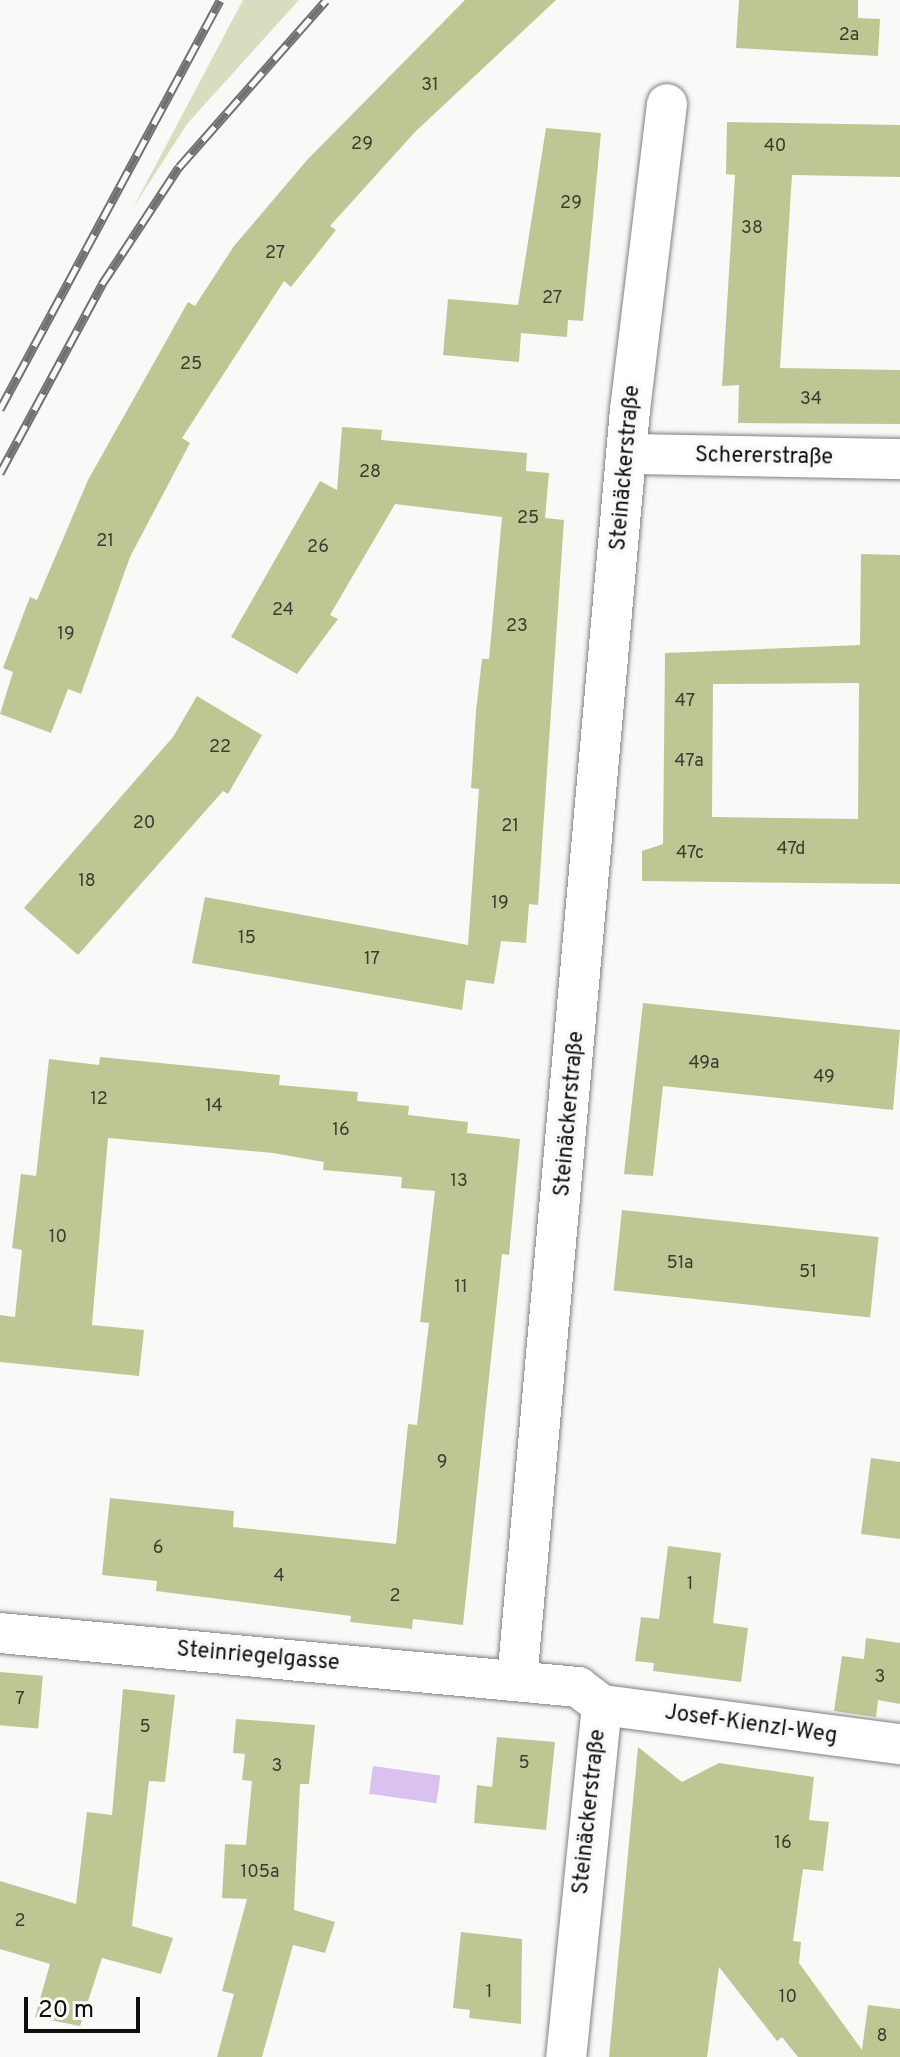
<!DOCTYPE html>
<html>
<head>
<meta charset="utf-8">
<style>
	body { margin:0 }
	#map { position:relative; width:900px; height:2057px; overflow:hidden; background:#f9faf7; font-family:Overpass,sans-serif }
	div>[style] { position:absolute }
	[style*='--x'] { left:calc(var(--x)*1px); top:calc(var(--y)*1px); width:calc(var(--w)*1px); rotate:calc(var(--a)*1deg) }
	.green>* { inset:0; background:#d8ddbf }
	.water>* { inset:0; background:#d9c1f0; transform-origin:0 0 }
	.building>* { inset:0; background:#bec794; transform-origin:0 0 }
	.roads { filter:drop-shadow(0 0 2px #7f7f7c) drop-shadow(0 0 2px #7f7f7c) }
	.minor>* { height:40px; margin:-20px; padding:0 20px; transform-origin:20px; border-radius:20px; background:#fff }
	.rail>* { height:9px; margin-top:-4.5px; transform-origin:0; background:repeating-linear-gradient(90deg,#f9faf7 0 18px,#717270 0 36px); box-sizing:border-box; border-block:2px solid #717270 }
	span { translate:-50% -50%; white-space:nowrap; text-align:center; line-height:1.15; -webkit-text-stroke:7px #f9faf7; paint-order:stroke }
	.number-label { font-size:18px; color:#3a3c2f }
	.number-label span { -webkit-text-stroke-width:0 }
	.street-label { font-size:22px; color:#0e0e0d }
	.scale { position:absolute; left:24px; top:1997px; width:116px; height:36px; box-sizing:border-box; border:4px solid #0e0e0d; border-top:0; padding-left:10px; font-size:24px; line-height:28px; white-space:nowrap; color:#0e0e0d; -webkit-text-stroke:6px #f9faf7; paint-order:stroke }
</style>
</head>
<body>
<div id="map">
	<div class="green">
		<i style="clip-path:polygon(243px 0,299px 0,187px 124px,133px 208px)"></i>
	</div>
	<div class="water">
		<i style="left:373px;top:1766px;width:68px;height:28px;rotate:8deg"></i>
	</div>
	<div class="building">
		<i style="clip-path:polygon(465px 0,556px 0,415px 132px,330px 226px,336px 230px,291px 287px,284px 281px,182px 438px,190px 443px,130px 557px,81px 694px,68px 689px,51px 733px,0 714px,13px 672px,3px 668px,30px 597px,37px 600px,88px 480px,188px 302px,195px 306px,234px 246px,308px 159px)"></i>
		<i style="clip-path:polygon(739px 0,858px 0,858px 18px,880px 19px,878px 56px,736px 48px)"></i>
		<i style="clip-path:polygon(727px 122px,900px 125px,900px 177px,792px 175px,780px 368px,900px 370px,900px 424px,738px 423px,739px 385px,722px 386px,735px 175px,726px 174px)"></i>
		<i style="clip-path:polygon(546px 128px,601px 133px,583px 321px,568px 320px,567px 337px,521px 333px,519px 362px,443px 355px,448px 299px,518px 305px)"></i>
		<i style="clip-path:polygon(342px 427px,382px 430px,381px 440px,527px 453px,526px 471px,549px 473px,545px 518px,564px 520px,538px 905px,529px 904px,526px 943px,501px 941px,494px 984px,466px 980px,462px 1010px,192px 963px,205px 897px,468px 945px,479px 789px,471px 788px,476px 711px,482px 659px,489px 659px,502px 517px,395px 504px,330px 615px,338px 619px,297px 674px,231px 637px,320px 481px,337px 490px)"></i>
		<i style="clip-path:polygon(evenodd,861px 554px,900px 555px,900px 884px,642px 881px,642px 851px,663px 844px,665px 653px,860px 645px,861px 554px,859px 683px,858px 819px,712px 817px,713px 684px,859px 683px)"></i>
		<i style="clip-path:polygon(197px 696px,262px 735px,228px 794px,223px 791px,78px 955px,24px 908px,173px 737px)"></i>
		<i style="clip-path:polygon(643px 1003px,900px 1030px,893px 1110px,663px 1086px,653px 1176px,624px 1174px)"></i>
		<i style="clip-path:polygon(100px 1057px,280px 1075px,279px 1085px,358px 1092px,357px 1101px,409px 1106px,408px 1115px,468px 1122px,467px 1133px,520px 1139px,509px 1255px,502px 1254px,463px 1625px,413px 1619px,412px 1629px,350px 1622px,351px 1616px,156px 1591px,157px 1581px,102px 1575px,110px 1498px,234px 1511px,233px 1527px,396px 1544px,408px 1424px,417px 1425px,423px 1373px,429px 1323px,420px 1322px,435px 1191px,401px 1188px,402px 1177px,323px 1170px,324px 1162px,273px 1153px,108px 1138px,92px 1325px,144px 1330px,139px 1376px,0 1362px,0 1315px,15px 1317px,22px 1250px,12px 1248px,21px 1174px,36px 1176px,49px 1059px,99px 1065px)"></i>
		<i style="left:622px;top:1210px;width:258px;height:81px;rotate:6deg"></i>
		<i style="clip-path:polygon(871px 1458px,900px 1462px,900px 1539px,861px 1534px)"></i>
		<i style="clip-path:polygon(668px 1546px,721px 1553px,713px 1623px,748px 1628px,741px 1682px,653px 1671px,654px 1663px,635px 1661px,641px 1617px,659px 1619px)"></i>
		<i style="clip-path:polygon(866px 1638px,900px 1643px,900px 1704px,878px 1700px,876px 1717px,834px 1711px,842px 1656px,864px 1659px)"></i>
		<i style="left:0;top:1672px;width:43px;height:53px;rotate:5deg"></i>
		<i style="clip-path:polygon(123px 1689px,175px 1695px,165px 1782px,149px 1781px,132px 1926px,173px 1938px,161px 1974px,102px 1958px,80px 2026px,35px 2017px,50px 1964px,0 1949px,0 1881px,76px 1904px,87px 1812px,112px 1815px)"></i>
		<i style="clip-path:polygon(236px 1719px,315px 1725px,309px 1784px,300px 1784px,294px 1910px,335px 1922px,325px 1953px,293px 1945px,262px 2057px,217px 2057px,234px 1994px,222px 1991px,247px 1899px,222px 1898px,225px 1844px,246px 1845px,252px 1781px,242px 1780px,245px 1754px,233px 1753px)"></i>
		<i style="clip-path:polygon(497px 1737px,555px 1742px,546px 1830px,474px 1823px,477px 1785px,492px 1787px)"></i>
		<i style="clip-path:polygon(638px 1747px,682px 1782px,719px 1763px,814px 1777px,809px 1820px,829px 1822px,823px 1871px,803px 1869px,793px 1941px,801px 1942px,799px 1963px,862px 2050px,868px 2005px,900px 2009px,900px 2057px,798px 2057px,782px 2037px,777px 2041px,719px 1967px,707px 2057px,609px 2057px)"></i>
		<i style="clip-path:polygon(461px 1932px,522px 1939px,521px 2024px,469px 2018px,470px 2010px,453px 2008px)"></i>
	</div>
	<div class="roads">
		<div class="minor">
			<i style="--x:628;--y:454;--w:272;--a:1.1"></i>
			<i style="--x:0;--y:1633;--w:581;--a:5.34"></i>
			<i style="--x:578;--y:1687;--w:30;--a:37"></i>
			<i style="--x:602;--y:1705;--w:354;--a:95.8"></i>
			<i style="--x:517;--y:1681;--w:1276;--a:-84.92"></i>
			<i style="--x:630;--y:410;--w:308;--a:-83.1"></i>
			<i style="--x:602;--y:1705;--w:301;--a:7.5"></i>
		</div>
	</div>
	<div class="rail">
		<i style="--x:0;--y:409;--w:464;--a:-61.7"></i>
		<i style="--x:0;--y:473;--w:215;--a:-61.6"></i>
		<i style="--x:102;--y:284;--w:140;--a:-56.7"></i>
		<i style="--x:179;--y:167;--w:222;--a:-48.6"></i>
	</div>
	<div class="number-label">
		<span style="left:849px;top:36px">2a</span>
		<span style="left:430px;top:86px">31</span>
		<span style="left:362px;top:145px">29</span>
		<span style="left:775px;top:147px">40</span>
		<span style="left:571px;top:204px">29</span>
		<span style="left:752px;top:229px">38</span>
		<span style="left:275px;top:254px">27</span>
		<span style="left:552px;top:299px">27</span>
		<span style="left:191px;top:365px">25</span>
		<span style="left:811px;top:400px">34</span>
		<span style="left:370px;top:473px">28</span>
		<span style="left:528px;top:519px">25</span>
		<span style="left:105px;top:542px">21</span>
		<span style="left:318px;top:548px">26</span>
		<span style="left:283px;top:611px">24</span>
		<span style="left:517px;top:627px">23</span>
		<span style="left:66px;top:635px">19</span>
		<span style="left:685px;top:702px">47</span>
		<span style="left:220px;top:748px">22</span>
		<span style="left:689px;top:762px">47a</span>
		<span style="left:144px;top:824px">20</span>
		<span style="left:510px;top:827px">21</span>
		<span style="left:791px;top:850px">47d</span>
		<span style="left:690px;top:854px">47c</span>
		<span style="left:87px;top:882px">18</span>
		<span style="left:500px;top:904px">19</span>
		<span style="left:247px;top:939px">15</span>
		<span style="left:372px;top:960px">17</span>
		<span style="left:704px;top:1064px">49a</span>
		<span style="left:824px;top:1078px">49</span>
		<span style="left:99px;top:1100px">12</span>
		<span style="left:214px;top:1107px">14</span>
		<span style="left:341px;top:1131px">16</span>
		<span style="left:459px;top:1182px">13</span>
		<span style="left:58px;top:1238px">10</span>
		<span style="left:680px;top:1264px">51a</span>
		<span style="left:808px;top:1273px">51</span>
		<span style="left:461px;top:1288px">11</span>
		<span style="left:442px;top:1463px">9</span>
		<span style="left:158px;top:1549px">6</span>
		<span style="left:279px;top:1577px">4</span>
		<span style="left:690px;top:1585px">1</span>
		<span style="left:395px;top:1597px">2</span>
		<span style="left:880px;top:1678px">3</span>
		<span style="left:20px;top:1700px">7</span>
		<span style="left:145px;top:1728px">5</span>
		<span style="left:524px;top:1764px">5</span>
		<span style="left:277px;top:1767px">3</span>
		<span style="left:783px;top:1844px">16</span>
		<span style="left:260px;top:1873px">105a</span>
		<span style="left:20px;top:1922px">2</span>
		<span style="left:489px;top:1993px">1</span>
		<span style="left:788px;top:1998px">10</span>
		<span style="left:882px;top:2037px">8</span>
	</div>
	<div class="street-label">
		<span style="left:764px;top:457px;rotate:1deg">Schererstraße</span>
		<span style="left:626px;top:468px;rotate:-85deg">Steinäckerstraße</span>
		<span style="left:570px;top:1114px;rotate:-85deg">Steinäckerstraße</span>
		<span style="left:258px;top:1657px;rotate:5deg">Steinriegelgasse</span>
		<span style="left:751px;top:1725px;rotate:8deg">Josef-Kienzl-Weg</span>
		<span style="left:590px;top:1812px;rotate:-84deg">Steinäckerstraße</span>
	</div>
	<div class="scale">20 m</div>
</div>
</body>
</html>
